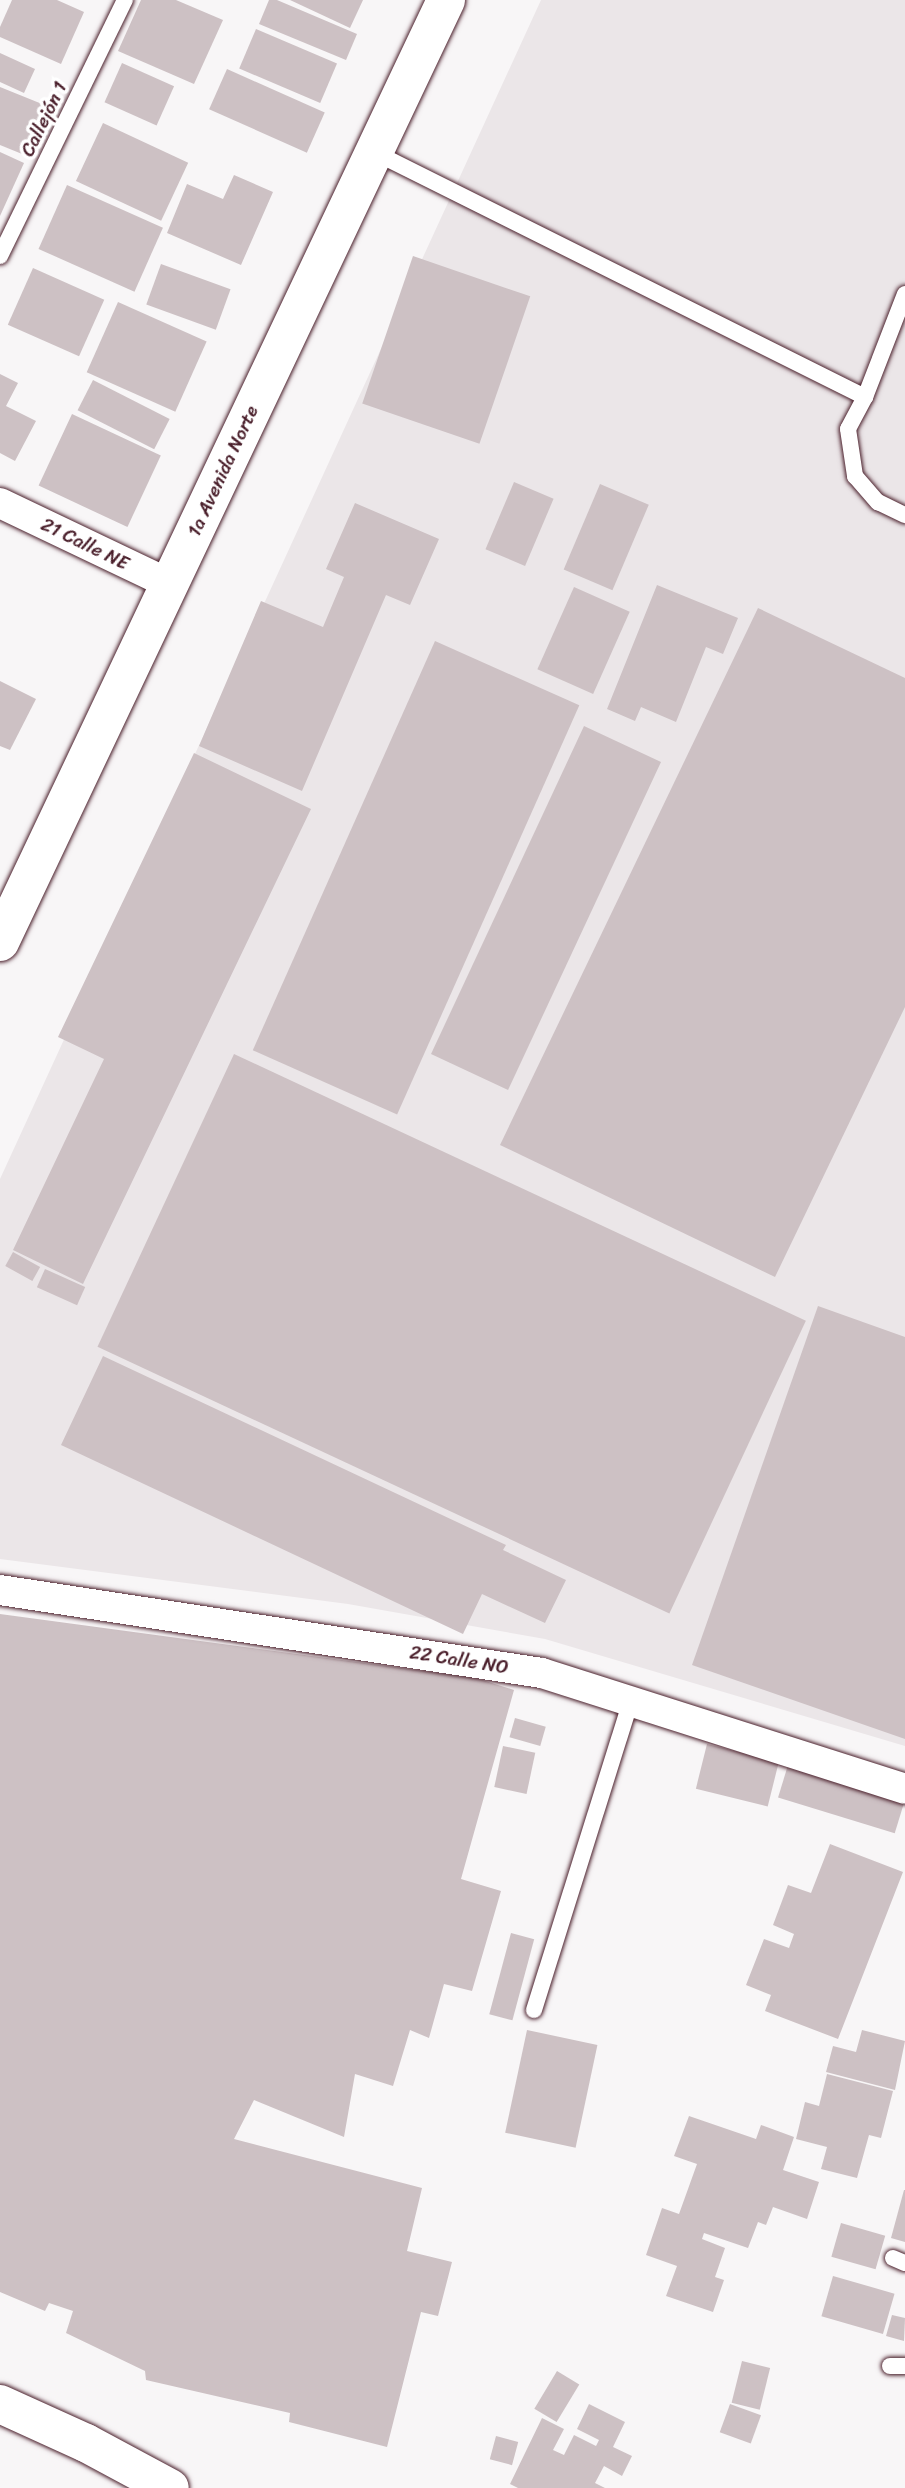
<!DOCTYPE html>
<html>
<head>
<meta charset="utf-8">
<style>
	body { margin:0 }
	#map { position:relative; width:905px; height:2488px; overflow:hidden; background:#f8f6f7; font-family:Sriracha,sans-serif }
	div>[style] { position:absolute }
	[style*='--x'] { left:calc(var(--x)*1px); top:calc(var(--y)*1px); width:calc(var(--w)*1px); rotate:calc(var(--a)*1deg) }
	.built>* { inset:0; background:#ebe6e8 }
	.building>* { inset:0; background:#cdc1c4; transform-origin:0 0 }
	.roads { filter:drop-shadow(0 0 2px #4a1f2b) drop-shadow(0 0 2px #4a1f2b) }
	.lane>* { height:16px; margin:-8px; padding:0 8px; transform-origin:8px; border-radius:8px; background:#fff }
	.street>* { height:30px; margin:-15px; padding:0 15px; transform-origin:15px; border-radius:15px; background:#fff }
	.secondary>* { height:38px; margin:-19px; padding:0 19px; transform-origin:19px; border-radius:19px; background:#fff }
	span { translate:-50% -50%; white-space:nowrap; text-align:center; line-height:1.15; -webkit-text-stroke:7px #fff; paint-order:stroke }
	.street-label { font-size:19px; color:#4a1f2b }
</style>
</head>
<body>
<div id="map">
	<div class="built">
		<i style="clip-path:polygon(541px 0,905px 0,905px 1746px,545px 1639px,348px 1604px,0 1559px,0 1179px)"></i>
	</div>
	<div class="building">
		<i style="clip-path:polygon(12px 0,57px 0,84px 12px,61px 64px,0 37px,0 27px)"></i>
		<i style="clip-path:polygon(141px 0,176px 0,223px 20px,194px 84px,118px 51px)"></i>
		<i style="clip-path:polygon(269px 0,277px 0,357px 34px,346px 60px,259px 24px)"></i>
		<i style="clip-path:polygon(290px 0,363px 0,350px 28px)"></i>
		<i style="left:256px;top:29px;width:88px;height:43px;rotate:23deg"></i>
		<i style="clip-path:polygon(0 53px,35px 69px,24px 93px,0 82px)"></i>
		<i style="left:122px;top:63px;width:57px;height:43px;rotate:24deg"></i>
		<i style="left:227px;top:69px;width:107px;height:44px;rotate:24deg"></i>
		<i style="clip-path:polygon(0 87px,47px 106px,27px 156px,0 145px)"></i>
		<i style="left:103px;top:123px;width:94px;height:64px;rotate:25deg"></i>
		<i style="clip-path:polygon(0 152px,24px 163px,0 216px)"></i>
		<i style="clip-path:polygon(234px 175px,273px 192px,241px 265px,167px 233px,187px 184px,223px 199px)"></i>
		<i style="left:67px;top:185px;width:105px;height:70px;rotate:24deg"></i>
		<i style="left:413px;top:256px;width:124px;height:156px;rotate:19deg"></i>
		<i style="left:161px;top:264px;width:74px;height:43px;rotate:20deg"></i>
		<i style="left:33px;top:268px;width:78px;height:62px;rotate:24deg"></i>
		<i style="left:118px;top:302px;width:97px;height:77px;rotate:24deg"></i>
		<i style="clip-path:polygon(0 374px,18px 383px,6px 406px,36px 421px,15px 461px,0 453px)"></i>
		<i style="left:93px;top:380px;width:86px;height:34px;rotate:27deg"></i>
		<i style="left:72px;top:414px;width:98px;height:79px;rotate:25deg"></i>
		<i style="left:514px;top:482px;width:43px;height:73px;rotate:23deg"></i>
		<i style="left:600px;top:484px;width:53px;height:93px;rotate:23deg"></i>
		<i style="clip-path:polygon(355px 503px,439px 539px,410px 605px,386px 595px,302px 791px,199px 746px,261px 601px,323px 627px,344px 577px,326px 569px)"></i>
		<i style="clip-path:polygon(657px 585px,738px 618px,723px 654px,706px 647px,676px 722px,641px 707px,635px 721px,607px 709px)"></i>
		<i style="left:574px;top:587px;width:61px;height:90px;rotate:24deg"></i>
		<i style="clip-path:polygon(758px 608px,905px 678px,905px 1007px,775px 1277px,500px 1145px)"></i>
		<i style="left:435px;top:641px;width:158px;height:448px;rotate:24deg"></i>
		<i style="clip-path:polygon(0 681px,36px 699px,10px 750px,0 746px)"></i>
		<i style="left:584px;top:726px;width:85px;height:362px;rotate:25deg"></i>
		<i style="clip-path:polygon(194px 753px,311px 809px,83px 1284px,13px 1250px,104px 1059px,58px 1037px)"></i>
		<i style="left:234px;top:1054px;width:631px;height:323px;rotate:25deg"></i>
		<i style="left:13px;top:1252px;width:31px;height:16px;rotate:29deg"></i>
		<i style="left:45px;top:1269px;width:44px;height:20px;rotate:24deg"></i>
		<i style="clip-path:polygon(818px 1306px,905px 1337px,905px 1739px,692px 1665px)"></i>
		<i style="clip-path:polygon(103px 1356px,506px 1545px,503px 1550px,566px 1580px,545px 1623px,482px 1594px,463px 1634px,61px 1445px)"></i>
		<i style="clip-path:polygon(0 1614px,476px 1678px,514px 1690px,461px 1879px,501px 1891px,472px 1991px,444px 1984px,429px 2038px,410px 2030px,393px 2086px,355px 2074px,344px 2137px,254px 2100px,234px 2139px,422px 2188px,407px 2251px,452px 2262px,438px 2316px,421px 2312px,387px 2447px,289px 2422px,290px 2413px,146px 2380px,145px 2371px,66px 2333px,73px 2311px,49px 2303px,45px 2311px,0 2292px)"></i>
		<i style="left:515px;top:1718px;width:32px;height:20px;rotate:16deg"></i>
		<i style="left:707px;top:1744px;width:74px;height:46px;rotate:14deg"></i>
		<i style="left:503px;top:1746px;width:33px;height:42px;rotate:12deg"></i>
		<i style="left:788px;top:1765px;width:122px;height:34px;rotate:17deg"></i>
		<i style="clip-path:polygon(830px 1844px,903px 1872px,838px 2039px,765px 2011px,771px 1995px,746px 1985px,764px 1939px,789px 1948px,794px 1934px,773px 1925px,788px 1885px,811px 1893px)"></i>
		<i style="left:511px;top:1933px;width:24px;height:84px;rotate:15deg"></i>
		<i style="left:527px;top:2030px;width:72px;height:105px;rotate:12deg"></i>
		<i style="clip-path:polygon(862px 2030px,905px 2041px,895px 2090px,826px 2072px,833px 2046px,856px 2052px)"></i>
		<i style="clip-path:polygon(827px 2074px,893px 2091px,881px 2138px,869px 2135px,857px 2178px,821px 2169px,827px 2147px,796px 2139px,805px 2102px,819px 2106px)"></i>
		<i style="clip-path:polygon(689px 2116px,756px 2139px,761px 2125px,794px 2137px,783px 2170px,819px 2182px,807px 2219px,773px 2207px,766px 2225px,758px 2222px,748px 2248px,704px 2233px,702px 2239px,725px 2248px,715px 2277px,724px 2280px,713px 2312px,666px 2296px,677px 2266px,646px 2255px,662px 2208px,679px 2214px,697px 2164px,674px 2156px)"></i>
		<i style="clip-path:polygon(904px 2190px,905px 2190px,905px 2242px,891px 2238px)"></i>
		<i style="left:841px;top:2223px;width:46px;height:35px;rotate:16deg"></i>
		<i style="left:833px;top:2276px;width:64px;height:42px;rotate:16deg"></i>
		<i style="clip-path:polygon(892px 2315px,905px 2318px,904px 2341px,886px 2336px)"></i>
		<i style="left:742px;top:2361px;width:29px;height:43px;rotate:14deg"></i>
		<i style="left:557px;top:2371px;width:26px;height:44px;rotate:31deg"></i>
		<i style="clip-path:polygon(589px 2404px,625px 2422px,613px 2447px,632px 2456px,622px 2476px,604px 2466px,595px 2483px,605px 2488px,518px 2488px,510px 2484px,542px 2418px,564px 2429px,553px 2450px,564px 2455px,574px 2435px,596px 2446px,599px 2440px,577px 2429px)"></i>
		<i style="left:730px;top:2404px;width:33px;height:30px;rotate:20deg"></i>
		<i style="left:496px;top:2436px;width:23px;height:24px;rotate:15deg"></i>
	</div>
	<div class="roads">
		<div class="lane">
			<i style="--x:374;--y:152;--w:549;--a:26.52"></i>
			<i style="--x:0;--y:256;--w:285;--a:-64"></i>
			<i style="--x:905;--y:294;--w:110;--a:111.2"></i>
			<i style="--x:865;--y:397;--w:36;--a:118"></i>
			<i style="--x:848;--y:429;--w:48;--a:81.5"></i>
			<i style="--x:855;--y:476;--w:35;--a:49"></i>
			<i style="--x:878;--y:502;--w:30;--a:26"></i>
			<i style="--x:534;--y:2010;--w:324;--a:-72.6"></i>
			<i style="--x:893;--y:2258;--w:13;--a:23"></i>
			<i style="--x:890;--y:2366;--w:15;--a:0"></i>
		</div>
		<div class="street">
			<i style="--x:0;--y:503;--w:188;--a:25.5"></i>
			<i style="--x:0;--y:1590;--w:548;--a:8.71"></i>
			<i style="--x:542;--y:1673;--w:381;--a:17.7"></i>
		</div>
		<div class="secondary">
			<i style="--x:0;--y:942;--w:1042;--a:-64.66"></i>
			<i style="--x:0;--y:2404;--w:94;--a:24.4"></i>
			<i style="--x:86;--y:2443;--w:95;--a:28.2"></i>
		</div>
	</div>
	<div class="street-label">
		<span style="left:44px;top:119px;rotate:-64deg">Callejón 1</span>
		<span style="left:223px;top:471px;rotate:-65deg">1a Avenida Norte</span>
		<span style="left:85px;top:544px;rotate:26deg">21 Calle NE</span>
		<span style="left:459px;top:1660px;rotate:9deg">22 Calle NO</span>
	</div>
</div>
</body>
</html>
